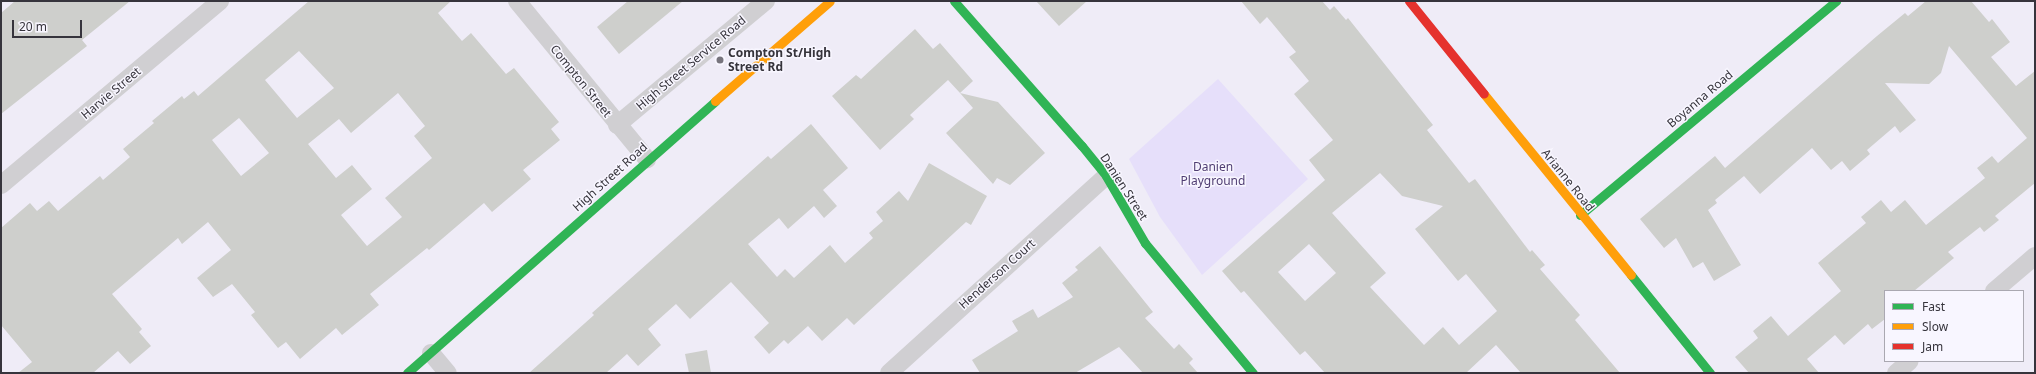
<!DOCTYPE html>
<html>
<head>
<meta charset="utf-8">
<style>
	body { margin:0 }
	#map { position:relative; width:2036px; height:374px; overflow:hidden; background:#efecf7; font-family:"Noto Sans",sans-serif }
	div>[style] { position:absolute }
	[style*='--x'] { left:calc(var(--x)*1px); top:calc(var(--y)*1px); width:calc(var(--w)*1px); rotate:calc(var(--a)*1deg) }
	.green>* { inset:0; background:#e6dffa }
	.building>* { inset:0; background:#cecfcc }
	.street>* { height:18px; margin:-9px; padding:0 9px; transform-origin:9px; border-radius:9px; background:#d0cfd2 }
	.fast>* { height:9px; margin:-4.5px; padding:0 4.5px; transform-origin:4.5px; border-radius:4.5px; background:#30b455 }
	.slow>* { height:9px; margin:-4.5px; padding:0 4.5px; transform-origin:4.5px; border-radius:4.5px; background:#ff9f0a }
	.jam>* { height:9px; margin:-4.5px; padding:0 4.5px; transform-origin:4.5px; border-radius:4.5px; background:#e5322d }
	.dots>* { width:11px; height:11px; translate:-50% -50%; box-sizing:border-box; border:2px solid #f8f6ff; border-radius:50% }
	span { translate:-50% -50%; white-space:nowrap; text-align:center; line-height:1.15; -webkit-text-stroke:3px #f8f6ff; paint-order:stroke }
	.poi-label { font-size:12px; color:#36343c; font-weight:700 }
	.left { translate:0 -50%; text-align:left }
	.street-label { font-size:12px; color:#36343c }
	.park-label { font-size:12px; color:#503e73 }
	.frame { position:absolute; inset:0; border:2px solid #36343c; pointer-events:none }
	.legend { position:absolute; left:1884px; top:290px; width:140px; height:72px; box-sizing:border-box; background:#f8f6ff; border:1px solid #aaa8b1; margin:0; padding:5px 7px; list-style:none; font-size:12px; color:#36343c }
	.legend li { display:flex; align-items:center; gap:8px; height:20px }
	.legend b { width:20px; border:1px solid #aaa8b1 }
	.scale { position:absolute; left:12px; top:20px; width:70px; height:18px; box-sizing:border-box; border:2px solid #36343c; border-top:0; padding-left:5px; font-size:12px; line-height:14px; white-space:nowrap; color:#36343c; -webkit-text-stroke:3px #f8f6ff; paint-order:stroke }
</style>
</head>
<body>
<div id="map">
	<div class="green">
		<i style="clip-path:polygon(1218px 79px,1308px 179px,1202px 275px,1160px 217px,1129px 159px)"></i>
	</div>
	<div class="building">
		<i style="clip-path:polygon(15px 1px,130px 1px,82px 40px,87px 46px,1px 114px,1px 13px)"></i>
		<i style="clip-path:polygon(evenodd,309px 1px,451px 1px,438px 13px,462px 41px,471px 33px,506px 74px,514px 68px,559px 122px,551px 129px,560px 140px,523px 170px,531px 179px,492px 212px,484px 203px,429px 250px,427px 248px,370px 294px,379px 305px,342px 335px,336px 328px,300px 359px,286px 342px,278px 348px,251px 315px,255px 312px,232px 284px,213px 297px,197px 278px,231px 250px,208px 222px,182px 244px,178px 238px,112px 294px,142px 329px,139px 332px,151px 346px,130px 364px,118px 351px,93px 373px,18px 373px,32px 362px,1px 325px,1px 228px,30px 203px,37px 211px,49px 201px,58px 211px,100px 176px,103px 180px,130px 157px,123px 149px,154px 123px,152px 121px,182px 96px,184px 99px,194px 91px,198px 96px,309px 1px,299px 51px,334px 88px,297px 118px,265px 80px,299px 51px,309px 1px,398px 93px,425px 126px,414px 136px,432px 158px,385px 198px,402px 217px,367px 246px,341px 215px,372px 189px,352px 165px,336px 178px,308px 144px,339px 119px,351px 133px,398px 93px,309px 1px,239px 118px,269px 153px,241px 176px,212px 140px,239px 118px)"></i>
		<i style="clip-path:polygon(628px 1px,683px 1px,619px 54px,597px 27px)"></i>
		<i style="clip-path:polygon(1036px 1px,1087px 1px,1059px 26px)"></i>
		<i style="clip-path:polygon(evenodd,1241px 1px,1322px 1px,1330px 10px,1334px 6px,1346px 20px,1348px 18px,1433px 125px,1427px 130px,1469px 183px,1475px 179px,1530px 252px,1532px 250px,1545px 265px,1540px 269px,1580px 315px,1575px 320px,1620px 373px,1521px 373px,1496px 345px,1466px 373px,1325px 373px,1305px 351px,1300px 355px,1244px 291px,1241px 293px,1222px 271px,1325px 180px,1309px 160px,1333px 140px,1294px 94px,1309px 81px,1289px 57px,1296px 52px,1267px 17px,1260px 24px,1241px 1px,1380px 173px,1402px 196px,1443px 206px,1415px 229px,1458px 281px,1466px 274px,1497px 311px,1459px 345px,1443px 327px,1424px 345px,1370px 287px,1386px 273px,1332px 213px,1380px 173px,1241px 1px,1309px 244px,1336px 273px,1305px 301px,1278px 272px,1309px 244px)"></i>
		<i style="clip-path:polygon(1926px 1px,1971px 1px,1989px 22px,1992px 19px,2010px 42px,1991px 57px,2016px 86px,2035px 71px,2035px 183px,1995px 216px,1999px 220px,1984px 232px,1980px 227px,1948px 252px,1954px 258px,1914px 291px,1885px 291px,1885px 319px,1872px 329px,1868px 324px,1844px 345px,1835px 335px,1807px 359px,1819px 373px,1749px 373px,1735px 357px,1758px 338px,1753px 331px,1771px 316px,1788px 336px,1841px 291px,1818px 263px,1866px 223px,1861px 217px,1881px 200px,1891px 212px,1905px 200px,1926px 225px,1985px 178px,1977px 168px,1992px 156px,1998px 163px,2027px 138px,1949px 46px,1941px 73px,1929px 84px,1885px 83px,1916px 120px,1900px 133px,1895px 126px,1867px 150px,1870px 154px,1850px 171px,1842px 161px,1831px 170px,1812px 148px,1760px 194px,1744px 176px,1715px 200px,1717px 203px,1708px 210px,1741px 265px,1714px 281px,1703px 262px,1693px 268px,1676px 238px,1664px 248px,1640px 219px,1715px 156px,1725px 168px,1877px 36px,1905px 13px,1908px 16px)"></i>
		<i style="clip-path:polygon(915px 29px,933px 49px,940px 43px,973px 81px,960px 93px,948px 80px,910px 115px,914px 119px,880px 150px,832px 96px,856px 75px,861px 79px)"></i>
		<i style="clip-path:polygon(960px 93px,998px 102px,1045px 153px,1010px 185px,997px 178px,993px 184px,946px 133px,973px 108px)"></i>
		<i style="clip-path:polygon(811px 124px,848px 168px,823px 190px,837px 206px,824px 218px,814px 206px,788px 229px,779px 218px,748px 244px,777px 277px,785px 269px,794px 278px,830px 245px,845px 263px,873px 238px,869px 233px,883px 221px,876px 212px,899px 191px,908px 201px,929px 163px,987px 196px,971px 225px,966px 222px,854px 325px,847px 318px,822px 341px,808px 326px,788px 344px,784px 340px,769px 354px,754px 337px,769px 323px,731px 282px,690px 319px,676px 304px,648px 329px,661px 345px,638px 366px,627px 354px,606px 373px,529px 373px,594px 315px,592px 313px,768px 156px,771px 159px)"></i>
		<i style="clip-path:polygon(1100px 246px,1153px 312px,1145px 318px,1174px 349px,1179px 344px,1193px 359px,1189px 363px,1198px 373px,1143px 373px,1119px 347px,1075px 373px,980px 373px,972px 360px,1018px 331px,1012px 321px,1033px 309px,1038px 318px,1073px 297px,1062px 283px,1078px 270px,1075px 267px)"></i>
		<i style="clip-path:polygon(707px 350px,711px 373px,689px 373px,685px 354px)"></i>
	</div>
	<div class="street">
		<i style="--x:517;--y:1;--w:205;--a:50.6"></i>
		<i style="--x:617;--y:125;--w:194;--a:-39.8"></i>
		<i style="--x:1;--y:185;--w:286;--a:-40"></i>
		<i style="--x:1994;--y:291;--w:54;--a:-40.5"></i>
		<i style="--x:431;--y:353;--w:26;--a:50"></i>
		<i style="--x:889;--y:373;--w:293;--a:-42.2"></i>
		<i style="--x:1896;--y:373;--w:18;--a:-41"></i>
	</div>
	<div class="fast">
		<i style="--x:954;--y:1;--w:193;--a:48.6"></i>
		<i style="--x:1082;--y:146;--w:38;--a:51"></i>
		<i style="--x:1106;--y:176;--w:78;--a:59.8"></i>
		<i style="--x:1145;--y:243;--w:169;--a:50.3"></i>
		<i style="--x:1580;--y:215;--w:334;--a:-39.9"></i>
		<i style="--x:1631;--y:275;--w:126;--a:51.1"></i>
		<i style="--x:407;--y:373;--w:411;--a:-41.4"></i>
	</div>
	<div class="slow">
		<i style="--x:1484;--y:94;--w:233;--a:50.9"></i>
		<i style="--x:715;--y:101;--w:152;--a:-41"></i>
	</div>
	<div class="jam">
		<i style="--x:1409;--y:1;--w:119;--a:51.1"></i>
	</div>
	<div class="dots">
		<i style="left:720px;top:60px;background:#77747d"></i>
	</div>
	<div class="poi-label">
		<span class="left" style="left:728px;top:60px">Compton St/High<br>Street Rd</span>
	</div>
	<div class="street-label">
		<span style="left:691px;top:63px;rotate:-40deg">High Street Service Road</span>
		<span style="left:581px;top:81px;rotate:51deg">Compton Street</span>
		<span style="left:111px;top:93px;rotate:-40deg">Harvie Street</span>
		<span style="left:1700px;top:99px;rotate:-40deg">Boyanna Road</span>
		<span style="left:610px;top:177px;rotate:-42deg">High Street Road</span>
		<span style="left:1568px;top:180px;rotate:51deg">Arianne Road</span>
		<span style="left:1124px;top:187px;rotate:57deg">Danien Street</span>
		<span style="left:997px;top:274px;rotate:-42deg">Henderson Court</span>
	</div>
	<div class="park-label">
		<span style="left:1213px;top:174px">Danien<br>Playground</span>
	</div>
	<div class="frame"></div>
	<ul class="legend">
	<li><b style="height:5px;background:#30b455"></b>Fast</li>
	<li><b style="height:5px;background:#ff9f0a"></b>Slow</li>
	<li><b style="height:5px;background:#e5322d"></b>Jam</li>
	</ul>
	<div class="scale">20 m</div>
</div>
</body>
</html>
